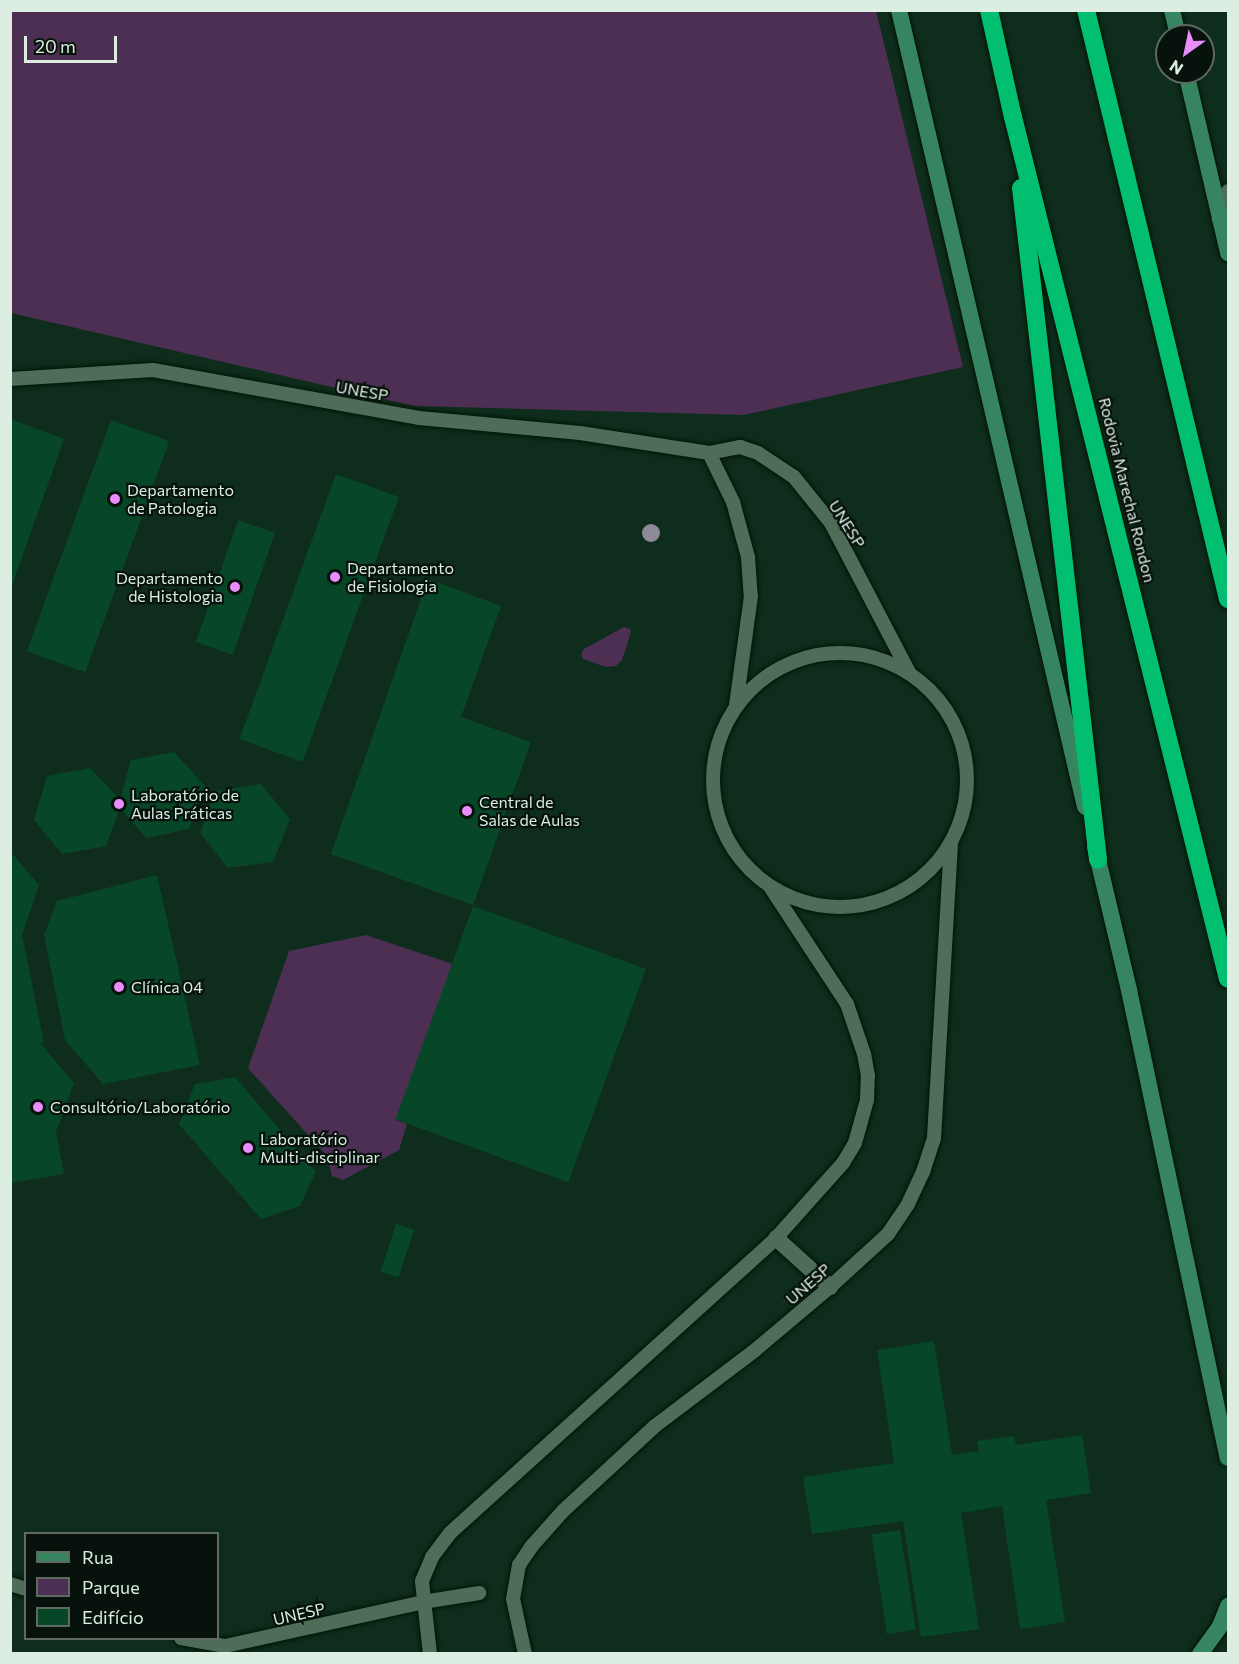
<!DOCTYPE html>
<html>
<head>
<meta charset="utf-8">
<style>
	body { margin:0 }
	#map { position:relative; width:1239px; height:1664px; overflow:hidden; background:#0f2d1c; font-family:Commissioner,sans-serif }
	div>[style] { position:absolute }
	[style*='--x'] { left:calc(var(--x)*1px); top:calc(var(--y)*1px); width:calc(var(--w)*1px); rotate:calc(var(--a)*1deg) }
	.green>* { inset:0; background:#4e2f54 }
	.building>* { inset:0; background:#084628; transform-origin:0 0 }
	.roads { filter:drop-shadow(0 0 2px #001506) drop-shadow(0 0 2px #001506) }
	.service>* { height:14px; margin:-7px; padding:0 7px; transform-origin:7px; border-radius:7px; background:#4e6d59 }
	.service>.ring { margin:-7px; padding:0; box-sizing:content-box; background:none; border:14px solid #4e6d59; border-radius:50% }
	.minor>* { height:16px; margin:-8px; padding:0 8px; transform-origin:8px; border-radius:8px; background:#4e6d59 }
	.secondary>* { height:16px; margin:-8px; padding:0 8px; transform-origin:8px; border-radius:8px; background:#378560 }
	.motorway>* { height:18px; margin:-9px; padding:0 9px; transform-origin:9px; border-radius:9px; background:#02be71 }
	.trees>* { width:18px; height:18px; margin:-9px; border-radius:50%; background:#8e8997 }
	.dots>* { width:16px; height:16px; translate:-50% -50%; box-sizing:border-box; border:3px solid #06120b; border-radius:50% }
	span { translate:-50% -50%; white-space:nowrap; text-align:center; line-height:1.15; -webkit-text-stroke:4.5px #06120b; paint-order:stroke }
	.street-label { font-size:16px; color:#dcede2 }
	.poi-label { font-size:16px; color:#dcede2 }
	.left { translate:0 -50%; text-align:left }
	.right { translate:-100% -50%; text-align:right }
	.frame { position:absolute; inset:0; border:12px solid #dcede2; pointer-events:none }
	.legend { position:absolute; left:24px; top:1532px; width:195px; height:108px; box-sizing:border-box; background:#06120b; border:2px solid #5c6a61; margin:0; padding:8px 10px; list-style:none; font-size:18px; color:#dcede2 }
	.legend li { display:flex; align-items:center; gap:12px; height:30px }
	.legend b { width:30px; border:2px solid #5c6a61 }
	.north { position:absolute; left:1155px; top:24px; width:60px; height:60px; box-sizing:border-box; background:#06120b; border:2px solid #5c6a61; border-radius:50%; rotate:213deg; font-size:16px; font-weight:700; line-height:24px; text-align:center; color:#dcede2 }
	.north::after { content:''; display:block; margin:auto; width:21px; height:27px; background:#ea8dfc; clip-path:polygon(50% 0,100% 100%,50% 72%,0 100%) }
	.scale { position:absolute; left:24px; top:36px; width:93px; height:27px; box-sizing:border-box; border:3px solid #dcede2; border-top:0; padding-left:8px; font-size:18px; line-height:21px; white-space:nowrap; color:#dcede2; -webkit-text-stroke:4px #06120b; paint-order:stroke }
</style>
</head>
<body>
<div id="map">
	<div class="green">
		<i style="clip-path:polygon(11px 10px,876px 11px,963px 367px,744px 415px,414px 406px,11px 313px)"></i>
		<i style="clip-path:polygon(624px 627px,630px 629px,631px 632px,622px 660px,616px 666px,606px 667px,583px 659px,581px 654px,584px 649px)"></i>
		<i style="clip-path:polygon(366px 935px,453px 964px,396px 1120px,407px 1124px,399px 1150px,343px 1180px,332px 1176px,327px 1156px,248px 1068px,289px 951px)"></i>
	</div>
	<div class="building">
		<i style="clip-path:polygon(10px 419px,64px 439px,11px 588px,10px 587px)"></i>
		<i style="left:111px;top:420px;width:62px;height:246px;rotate:20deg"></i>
		<i style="left:336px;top:474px;width:67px;height:282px;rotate:20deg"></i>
		<i style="left:238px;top:520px;width:39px;height:129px;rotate:19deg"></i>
		<i style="clip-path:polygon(428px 579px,501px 606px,461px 717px,531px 742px,473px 905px,331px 854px)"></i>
		<i style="clip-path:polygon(174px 752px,206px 787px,189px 829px,146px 838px,120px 808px,106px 846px,62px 854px,34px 820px,47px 776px,90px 768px,120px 799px,131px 760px)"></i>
		<i style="clip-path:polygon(261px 784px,290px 819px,273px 862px,228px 868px,200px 833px,216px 791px)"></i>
		<i style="clip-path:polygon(10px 851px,39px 885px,22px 935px,44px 1043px,40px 1043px,74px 1083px,56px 1132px,64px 1174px,10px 1183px)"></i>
		<i style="clip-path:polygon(157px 875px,200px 1065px,103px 1084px,65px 1040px,44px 935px,57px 901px)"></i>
		<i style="left:473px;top:906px;width:184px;height:227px;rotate:20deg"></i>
		<i style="clip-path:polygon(235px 1077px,316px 1172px,300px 1206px,261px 1219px,179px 1124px,195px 1084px)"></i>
		<i style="left:396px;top:1224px;width:19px;height:50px;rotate:18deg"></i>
		<i style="clip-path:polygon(934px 1341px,952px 1455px,979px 1451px,977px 1441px,1014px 1436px,1016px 1445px,1082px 1435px,1091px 1493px,1046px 1500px,1065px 1622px,1020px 1629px,1002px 1506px,961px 1513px,979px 1629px,921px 1637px,903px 1521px,812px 1534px,803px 1477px,894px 1463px,877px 1350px)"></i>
		<i style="left:900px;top:1530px;width:101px;height:29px;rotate:81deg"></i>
	</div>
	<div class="roads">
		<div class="service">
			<i style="--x:10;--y:379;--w:143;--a:-3.6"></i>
			<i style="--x:153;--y:370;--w:270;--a:10.2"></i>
			<i style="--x:419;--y:418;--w:162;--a:5.3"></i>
			<i style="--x:580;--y:433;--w:131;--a:8.8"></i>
			<i style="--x:709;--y:453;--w:32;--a:-11"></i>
			<i style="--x:740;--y:447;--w:19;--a:18"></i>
			<i style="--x:758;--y:453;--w:43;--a:33.7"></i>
			<i style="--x:794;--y:477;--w:59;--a:51.2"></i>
			<i style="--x:831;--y:523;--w:170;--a:62.4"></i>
			<i style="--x:709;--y:453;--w:55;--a:63.9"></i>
			<i style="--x:733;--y:502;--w:57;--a:74.7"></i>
			<i style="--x:748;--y:557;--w:39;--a:86"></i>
			<i style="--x:751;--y:596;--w:110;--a:97.8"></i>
			<i class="ring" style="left:713px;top:653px;width:240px;height:240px"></i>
			<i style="--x:10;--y:1584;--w:17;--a:17"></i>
			<i style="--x:181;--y:1638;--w:45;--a:10.3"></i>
			<i style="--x:225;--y:1646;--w:203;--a:-12.5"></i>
			<i style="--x:423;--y:1602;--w:57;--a:-9.1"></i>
			<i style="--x:430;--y:1654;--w:73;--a:-96.3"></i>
			<i style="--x:422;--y:1581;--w:26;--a:-67"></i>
			<i style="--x:432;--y:1557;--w:30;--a:-53"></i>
			<i style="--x:450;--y:1533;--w:440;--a:-42.1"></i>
			<i style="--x:776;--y:1238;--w:101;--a:-48.2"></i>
			<i style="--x:843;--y:1163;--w:23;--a:-59"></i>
			<i style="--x:855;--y:1143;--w:45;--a:-74.4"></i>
			<i style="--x:867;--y:1100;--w:24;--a:-88"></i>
			<i style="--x:868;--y:1076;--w:22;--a:-100"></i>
			<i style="--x:864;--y:1054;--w:53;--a:-108.8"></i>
			<i style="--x:847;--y:1004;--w:140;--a:-123.3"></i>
			<i style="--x:525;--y:1654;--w:56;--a:-102.3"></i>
			<i style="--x:513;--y:1599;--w:35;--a:-80"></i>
			<i style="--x:519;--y:1565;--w:22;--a:-56"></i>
			<i style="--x:531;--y:1547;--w:48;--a:-48.4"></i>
			<i style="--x:563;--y:1511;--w:125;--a:-42.7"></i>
			<i style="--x:655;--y:1426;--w:124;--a:-37.1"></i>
			<i style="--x:754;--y:1351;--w:99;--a:-40.1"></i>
			<i style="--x:830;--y:1287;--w:79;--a:-42.4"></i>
			<i style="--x:888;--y:1234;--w:36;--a:-56"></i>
			<i style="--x:908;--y:1204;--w:35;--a:-65"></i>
			<i style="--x:923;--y:1172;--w:36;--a:-72"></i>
			<i style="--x:934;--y:1138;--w:293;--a:-86.7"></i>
		</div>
		<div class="minor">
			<i style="--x:1220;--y:219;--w:28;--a:-73"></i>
			<i style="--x:776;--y:1238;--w:73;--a:42.2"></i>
		</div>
		<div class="secondary">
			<i style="--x:899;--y:10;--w:818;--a:76.86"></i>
			<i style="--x:1172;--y:10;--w:27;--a:77"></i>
			<i style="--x:1186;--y:72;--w:186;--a:76.9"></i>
			<i style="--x:1095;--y:847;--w:147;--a:76.6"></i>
			<i style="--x:1129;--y:990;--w:478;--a:78.1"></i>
			<i style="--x:1200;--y:1654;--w:34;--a:-54"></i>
			<i style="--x:1220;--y:1626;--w:22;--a:-68"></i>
		</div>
		<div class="motorway">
			<i style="--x:989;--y:10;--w:110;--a:77.4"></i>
			<i style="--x:1013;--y:117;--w:888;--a:76"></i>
			<i style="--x:1086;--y:10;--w:606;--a:76.45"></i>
			<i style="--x:1021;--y:188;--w:676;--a:83.46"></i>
		</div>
	</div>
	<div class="trees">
		<i style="left:651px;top:533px"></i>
	</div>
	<div class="dots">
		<i style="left:115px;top:499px;background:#ea8dfc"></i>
		<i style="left:335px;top:577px;background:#ea8dfc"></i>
		<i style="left:235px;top:587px;background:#ea8dfc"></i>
		<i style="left:119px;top:804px;background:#ea8dfc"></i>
		<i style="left:467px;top:811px;background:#ea8dfc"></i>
		<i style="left:119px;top:987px;background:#ea8dfc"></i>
		<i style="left:38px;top:1107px;background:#ea8dfc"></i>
		<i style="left:248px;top:1148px;background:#ea8dfc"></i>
	</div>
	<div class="street-label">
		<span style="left:362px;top:391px;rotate:10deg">UNESP</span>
		<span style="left:1127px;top:490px;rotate:76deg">Rodovia Marechal Rondon</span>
		<span style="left:847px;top:524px;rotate:58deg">UNESP</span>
		<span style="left:808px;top:1284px;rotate:-41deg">UNESP</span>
		<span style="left:299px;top:1614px;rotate:-13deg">UNESP</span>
	</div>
	<div class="poi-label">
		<span class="left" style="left:127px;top:499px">Departamento<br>de Patologia</span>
		<span class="left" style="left:347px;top:577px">Departamento<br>de Fisiologia</span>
		<span class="right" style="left:223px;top:587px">Departamento<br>de Histologia</span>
		<span class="left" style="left:131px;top:804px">Laboratório de<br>Aulas Práticas</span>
		<span class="left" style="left:479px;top:811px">Central de<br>Salas de Aulas</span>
		<span class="left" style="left:131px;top:987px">Clínica 04</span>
		<span class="left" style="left:50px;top:1107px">Consultório/Laboratório</span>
		<span class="left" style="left:260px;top:1148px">Laboratório<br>Multi-disciplinar</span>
	</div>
	<div class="frame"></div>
	<ul class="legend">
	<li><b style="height:8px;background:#378560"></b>Rua</li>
	<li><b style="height:16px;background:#4e2f54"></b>Parque</li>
	<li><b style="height:16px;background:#084628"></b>Edifício</li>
	</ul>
	<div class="north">N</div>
	<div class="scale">20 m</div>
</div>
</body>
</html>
